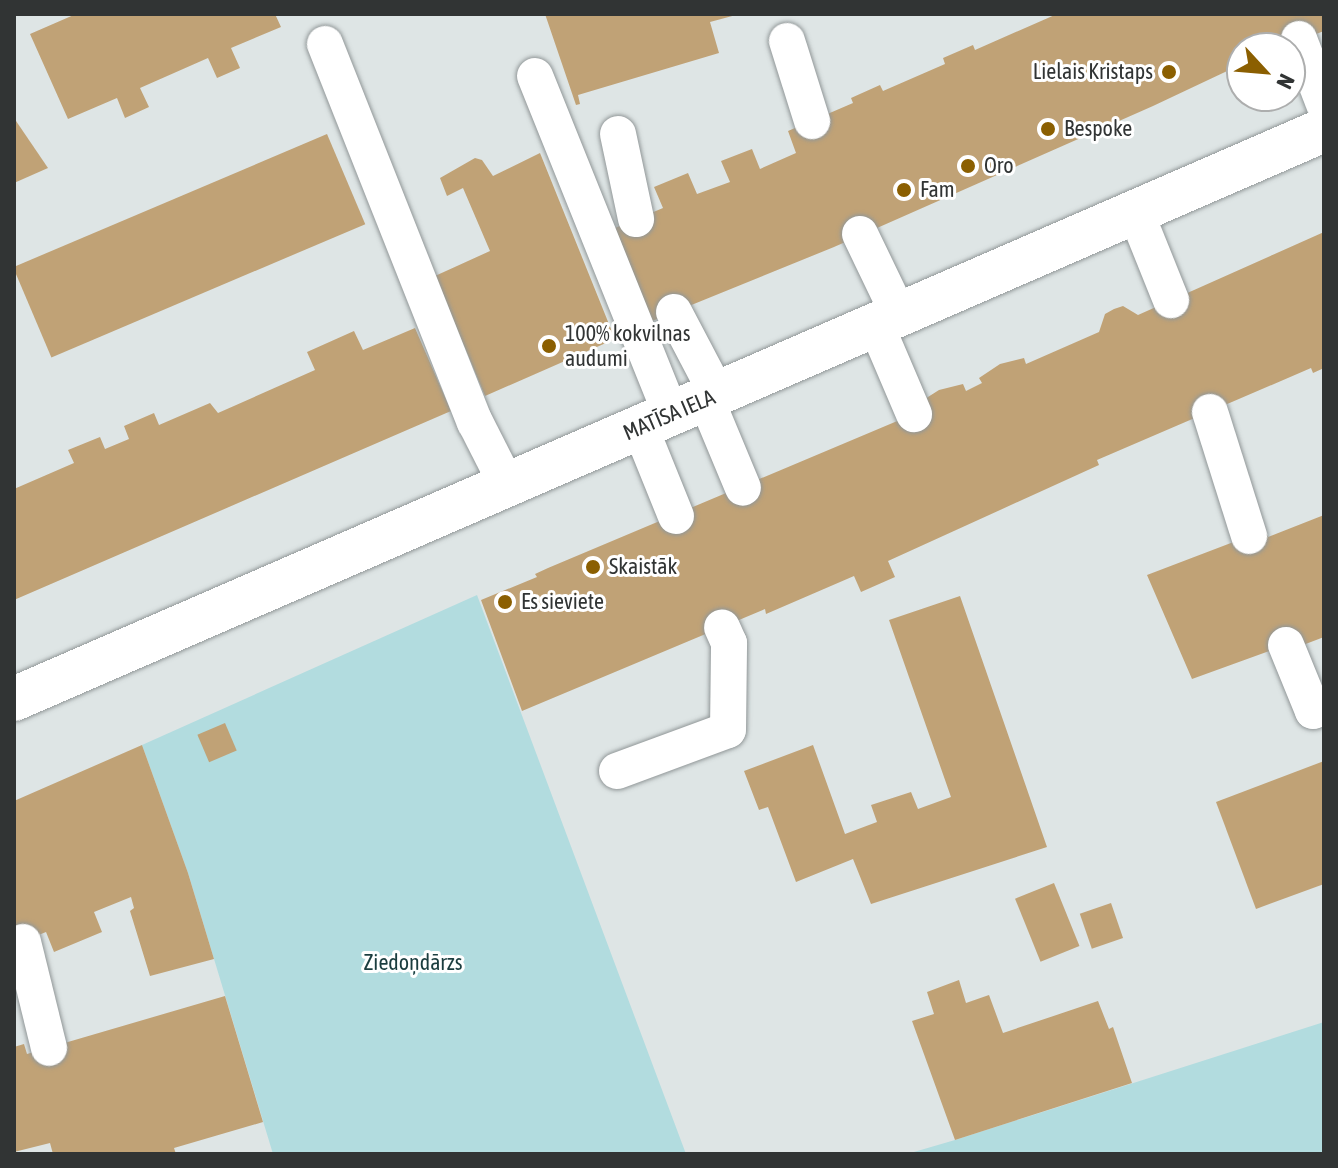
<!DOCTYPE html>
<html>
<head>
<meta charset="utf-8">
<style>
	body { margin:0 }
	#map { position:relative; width:1338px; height:1168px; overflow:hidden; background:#dee5e5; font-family:"Asap Condensed",sans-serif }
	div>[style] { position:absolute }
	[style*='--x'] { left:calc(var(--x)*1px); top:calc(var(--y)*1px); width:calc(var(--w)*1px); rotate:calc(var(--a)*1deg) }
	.green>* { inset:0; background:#b2dcdf }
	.building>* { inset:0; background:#c0a276; transform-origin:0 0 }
	.roads { filter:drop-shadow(0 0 2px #919798) drop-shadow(0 0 2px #919798) }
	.service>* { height:36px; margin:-18px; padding:0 18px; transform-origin:18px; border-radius:18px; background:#fff }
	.tertiary>* { height:44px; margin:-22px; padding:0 22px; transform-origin:22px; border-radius:22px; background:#fff }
	.dots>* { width:22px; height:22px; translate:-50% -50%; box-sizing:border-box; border:4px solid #fff; border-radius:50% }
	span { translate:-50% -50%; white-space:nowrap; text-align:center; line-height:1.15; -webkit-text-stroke:6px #fff; paint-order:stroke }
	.poi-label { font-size:22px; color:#313434 }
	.right { translate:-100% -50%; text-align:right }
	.left { translate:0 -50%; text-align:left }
	.street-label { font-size:22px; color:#313434 }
	.park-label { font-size:22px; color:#1b3d3f }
	.frame { position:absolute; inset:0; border:16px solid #313434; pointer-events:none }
	.north { position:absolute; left:1226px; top:32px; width:80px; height:80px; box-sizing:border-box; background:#fff; border:2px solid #adaeae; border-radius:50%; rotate:116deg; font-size:22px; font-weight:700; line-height:32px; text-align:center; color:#313434 }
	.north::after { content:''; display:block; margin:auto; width:28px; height:36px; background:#8b5f01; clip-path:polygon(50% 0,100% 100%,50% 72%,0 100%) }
</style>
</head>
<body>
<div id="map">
	<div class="green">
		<i style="clip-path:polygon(477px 595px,686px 1154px,273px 1154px,188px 873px,142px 745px)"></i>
		<i style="clip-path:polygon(1324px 1022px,1324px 1154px,907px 1154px,955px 1140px)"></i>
	</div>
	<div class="building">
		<i style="clip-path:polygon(76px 14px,275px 14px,281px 27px,231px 48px,240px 68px,217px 78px,208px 58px,140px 88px,149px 107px,125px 118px,117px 98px,68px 119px,30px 34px)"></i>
		<i style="clip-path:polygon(545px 14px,736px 14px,736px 15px,710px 22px,719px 53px,578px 95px,580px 104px,576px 105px)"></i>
		<i style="clip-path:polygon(1057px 14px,1324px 14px,1324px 31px,1279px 48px,1242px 48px,1242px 64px,1153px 106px,834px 247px,652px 321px,615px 228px,663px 208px,654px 187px,688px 173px,697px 194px,730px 182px,721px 161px,752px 149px,760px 169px,796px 153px,788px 131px,853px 103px,851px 98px,880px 85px,883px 91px,945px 64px,943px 58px,973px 45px,975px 50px)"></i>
		<i style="clip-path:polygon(14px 118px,48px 168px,14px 183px)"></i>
		<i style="left:327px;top:134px;width:98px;height:341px;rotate:67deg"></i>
		<i style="clip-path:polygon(540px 153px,615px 339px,485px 396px,435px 276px,490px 251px,463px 188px,447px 196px,440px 178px,475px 158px,482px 160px,493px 176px)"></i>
		<i style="clip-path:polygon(1324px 232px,1324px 368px,1313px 373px,1311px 368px,1097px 460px,1099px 465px,888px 561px,895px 577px,861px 592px,854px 576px,766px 614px,765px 609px,522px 711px,481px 600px,537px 577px,535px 574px,548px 568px,921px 411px,917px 404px,939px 390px,963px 384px,966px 391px,982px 383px,979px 378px,1000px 364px,1024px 358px,1026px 364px,1099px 332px,1105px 314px,1114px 309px,1123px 306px,1138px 315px)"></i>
		<i style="clip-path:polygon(415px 328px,451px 411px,14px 600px,14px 489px,74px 463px,68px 450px,100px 437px,105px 449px,129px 439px,124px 426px,154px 413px,159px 425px,210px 403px,218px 413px,315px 370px,307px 352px,354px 331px,363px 350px)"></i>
		<i style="clip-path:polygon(1324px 515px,1324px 637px,1303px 645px,1286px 645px,1192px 679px,1147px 575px,1265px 530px,1268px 537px)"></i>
		<i style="clip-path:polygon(960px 596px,1047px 847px,871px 904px,853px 859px,796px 882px,768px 807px,759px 810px,744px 771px,813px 745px,845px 834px,877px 822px,871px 805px,911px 792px,918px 809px,951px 797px,889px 620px)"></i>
		<i style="left:225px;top:723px;width:30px;height:30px;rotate:67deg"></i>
		<i style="clip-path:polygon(142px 745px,188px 873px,214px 959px,150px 976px,130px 911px,134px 908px,131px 897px,94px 912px,102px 932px,54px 952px,46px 932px,14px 945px,14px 801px)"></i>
		<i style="clip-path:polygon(1324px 761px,1324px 884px,1256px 909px,1216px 802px)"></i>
		<i style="left:1054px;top:883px;width:68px;height:42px;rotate:68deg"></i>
		<i style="left:1111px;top:903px;width:37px;height:33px;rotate:71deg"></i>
		<i style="clip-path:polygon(959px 980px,966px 1003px,989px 995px,1003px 1033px,1098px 1001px,1109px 1029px,1113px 1027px,1132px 1083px,955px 1140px,912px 1021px,934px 1014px,927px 992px)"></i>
		<i style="clip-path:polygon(225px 996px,263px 1122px,174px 1148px,176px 1154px,53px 1154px,50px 1143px,14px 1152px,14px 1047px,24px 1044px,27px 1054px)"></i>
	</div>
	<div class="roads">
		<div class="service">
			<i style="--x:1299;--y:39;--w:70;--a:69"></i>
			<i style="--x:787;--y:41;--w:84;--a:72.6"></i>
			<i style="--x:325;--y:44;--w:407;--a:68.4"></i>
			<i style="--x:475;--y:422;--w:71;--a:63.1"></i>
			<i style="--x:535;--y:76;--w:365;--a:68.1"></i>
			<i style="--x:618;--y:134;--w:87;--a:78"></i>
			<i style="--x:1136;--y:213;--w:94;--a:68.1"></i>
			<i style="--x:860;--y:234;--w:90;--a:64.3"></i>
			<i style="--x:674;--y:312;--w:93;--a:62.3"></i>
			<i style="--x:876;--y:325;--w:97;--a:66.9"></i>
			<i style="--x:706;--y:399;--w:96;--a:67.4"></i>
			<i style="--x:1210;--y:412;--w:130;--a:72.5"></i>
			<i style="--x:640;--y:427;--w:96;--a:68"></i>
			<i style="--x:1286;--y:645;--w:71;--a:67.8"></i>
			<i style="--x:1313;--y:711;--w:12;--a:-20"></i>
			<i style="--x:617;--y:771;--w:118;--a:-20.3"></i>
			<i style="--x:728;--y:730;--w:87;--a:-89.3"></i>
			<i style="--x:729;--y:643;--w:17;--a:-114"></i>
			<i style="--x:23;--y:942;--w:109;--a:76.2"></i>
		</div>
		<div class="tertiary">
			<i style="--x:14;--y:699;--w:1428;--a:-23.48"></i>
		</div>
	</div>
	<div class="dots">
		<i style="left:1169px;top:72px;background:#8b5f01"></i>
		<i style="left:1048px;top:129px;background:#8b5f01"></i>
		<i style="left:968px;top:166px;background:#8b5f01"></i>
		<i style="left:904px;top:190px;background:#8b5f01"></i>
		<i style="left:549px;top:346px;background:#8b5f01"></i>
		<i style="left:593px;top:567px;background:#8b5f01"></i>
		<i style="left:505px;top:602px;background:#8b5f01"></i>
	</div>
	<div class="poi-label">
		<span class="right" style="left:1153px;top:72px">Lielais Kristaps</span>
		<span class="left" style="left:1064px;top:129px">Bespoke</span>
		<span class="left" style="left:984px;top:166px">Oro</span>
		<span class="left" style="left:920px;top:190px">Fam</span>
		<span class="left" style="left:565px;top:346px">100% kokvilnas<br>audumi</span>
		<span class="left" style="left:609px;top:567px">Skaistāk</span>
		<span class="left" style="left:521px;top:602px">Es sieviete</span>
	</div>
	<div class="street-label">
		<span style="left:669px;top:415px;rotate:-23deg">MATĪSA IELA</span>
	</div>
	<div class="park-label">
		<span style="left:413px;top:963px">Ziedoņdārzs</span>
	</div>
	<div class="frame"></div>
	<div class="north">N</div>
</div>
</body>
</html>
